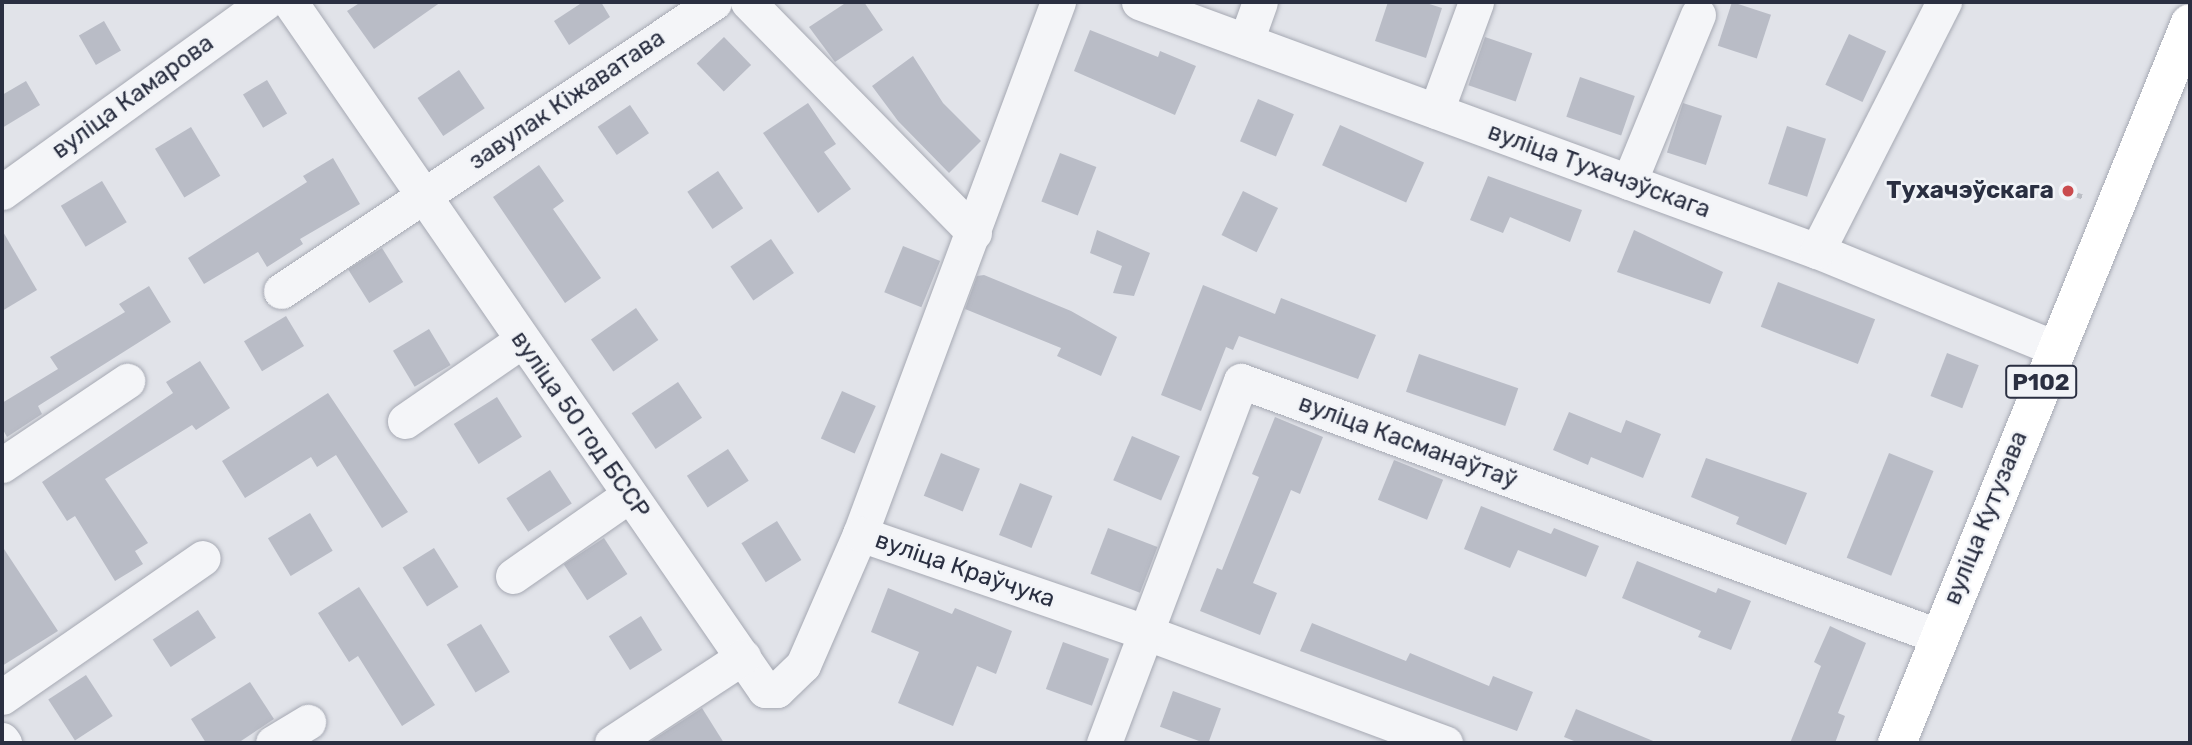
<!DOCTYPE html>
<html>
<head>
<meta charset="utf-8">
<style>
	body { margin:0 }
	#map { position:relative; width:2192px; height:745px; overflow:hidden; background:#e1e3e9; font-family:Rubik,sans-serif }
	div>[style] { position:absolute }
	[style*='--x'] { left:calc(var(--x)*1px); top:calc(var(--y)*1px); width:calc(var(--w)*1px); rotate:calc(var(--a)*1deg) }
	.building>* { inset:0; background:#b9bcc6; transform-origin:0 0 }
	.path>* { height:4.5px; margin-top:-2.25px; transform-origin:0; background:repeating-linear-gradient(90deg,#bbbec5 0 5px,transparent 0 10px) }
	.roads { filter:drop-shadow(0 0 2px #a6a9b3) drop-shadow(0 0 2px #a6a9b3) }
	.minor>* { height:35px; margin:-17.5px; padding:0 17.5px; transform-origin:17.5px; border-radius:17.5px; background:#f4f5f8 }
	.major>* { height:38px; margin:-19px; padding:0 19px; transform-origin:19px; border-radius:19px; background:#fff }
	.dots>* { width:19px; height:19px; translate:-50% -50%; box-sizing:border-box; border:4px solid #f1f3f7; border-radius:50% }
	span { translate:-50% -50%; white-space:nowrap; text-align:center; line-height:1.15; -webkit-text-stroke:5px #f1f3f7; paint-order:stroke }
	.shield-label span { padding:2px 5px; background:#f1f3f7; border:2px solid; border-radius:5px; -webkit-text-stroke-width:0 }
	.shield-label { font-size:23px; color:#2a2f41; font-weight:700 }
	.street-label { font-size:24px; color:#2a2f41 }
	.poi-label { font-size:24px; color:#2a2f41; font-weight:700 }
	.right { translate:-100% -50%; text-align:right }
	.frame { position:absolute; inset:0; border:4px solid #2a2f41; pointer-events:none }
</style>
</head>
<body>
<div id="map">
	<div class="building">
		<i style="clip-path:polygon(361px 2px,441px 2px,374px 49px,347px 11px)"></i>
		<i style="clip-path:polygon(583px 2px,601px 2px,610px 17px,569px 45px,554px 21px)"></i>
		<i style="clip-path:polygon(847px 2px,864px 2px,883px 30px,835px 62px,809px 27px)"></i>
		<i style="clip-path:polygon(1388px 2px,1423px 2px,1442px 8px,1426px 58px,1375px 41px)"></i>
		<i style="left:1732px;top:2px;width:41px;height:46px;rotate:18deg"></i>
		<i style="left:104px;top:21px;width:34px;height:29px;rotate:60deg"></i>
		<i style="clip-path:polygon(1090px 30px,1158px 57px,1160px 51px,1196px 66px,1175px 115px,1074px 71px)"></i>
		<i style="left:1849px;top:34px;width:41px;height:56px;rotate:25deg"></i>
		<i style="left:724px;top:37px;width:39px;height:38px;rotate:46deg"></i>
		<i style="left:1485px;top:37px;width:50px;height:51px;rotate:19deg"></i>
		<i style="clip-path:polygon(913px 56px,943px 103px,981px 141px,949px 173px,898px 121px,872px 86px)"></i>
		<i style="left:459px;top:70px;width:46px;height:50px;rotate:56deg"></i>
		<i style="left:1580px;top:77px;width:58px;height:42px;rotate:19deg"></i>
		<i style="left:267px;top:80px;width:39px;height:28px;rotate:59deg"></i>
		<i style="clip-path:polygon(26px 81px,40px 105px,2px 128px,2px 95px)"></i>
		<i style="left:1258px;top:99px;width:39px;height:46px;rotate:23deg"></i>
		<i style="clip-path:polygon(808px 103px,836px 144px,824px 152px,851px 189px,818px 213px,763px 133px)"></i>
		<i style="left:1683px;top:103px;width:41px;height:52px;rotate:18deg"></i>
		<i style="left:630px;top:105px;width:34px;height:39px;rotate:56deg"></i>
		<i style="left:1340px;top:125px;width:92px;height:44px;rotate:24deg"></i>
		<i style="left:1787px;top:126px;width:41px;height:61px;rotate:18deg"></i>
		<i style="left:191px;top:127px;width:57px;height:42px;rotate:59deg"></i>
		<i style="left:1060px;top:153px;width:39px;height:52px;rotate:21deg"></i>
		<i style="clip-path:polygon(333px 158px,360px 204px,300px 239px,303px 244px,267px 267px,258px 252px,204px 284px,188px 258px,307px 182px,303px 176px)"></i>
		<i style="clip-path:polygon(539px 165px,564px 201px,553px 209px,601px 278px,565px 303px,493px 197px)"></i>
		<i style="left:718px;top:171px;width:45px;height:37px;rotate:56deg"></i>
		<i style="clip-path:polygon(1488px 176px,1582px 210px,1570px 242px,1510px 217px,1503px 233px,1470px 220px)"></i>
		<i style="left:102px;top:181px;width:48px;height:48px;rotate:59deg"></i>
		<i style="left:1243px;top:191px;width:39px;height:49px;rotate:26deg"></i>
		<i style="clip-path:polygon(2px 230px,37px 290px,2px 311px)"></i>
		<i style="clip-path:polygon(1097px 230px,1150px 253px,1134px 296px,1113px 293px,1122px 266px,1090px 253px)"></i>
		<i style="clip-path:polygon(1634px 230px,1723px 272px,1710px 304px,1617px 272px)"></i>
		<i style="left:771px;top:239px;width:41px;height:49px;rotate:56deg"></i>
		<i style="left:903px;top:246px;width:40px;height:50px;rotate:22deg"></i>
		<i style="left:382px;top:248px;width:40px;height:40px;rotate:58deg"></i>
		<i style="clip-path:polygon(984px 275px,1071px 311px,1117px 337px,1101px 376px,1057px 356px,1061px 348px,965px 309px,977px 276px)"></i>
		<i style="left:1778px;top:282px;width:104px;height:48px;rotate:21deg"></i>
		<i style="clip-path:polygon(1203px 285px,1275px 314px,1281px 298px,1376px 335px,1358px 379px,1239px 336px,1233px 350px,1226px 347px,1201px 411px,1161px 395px)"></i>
		<i style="clip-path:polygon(149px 286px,171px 322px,38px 406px,42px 414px,7px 437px,2px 428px,2px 403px,58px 369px,50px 357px,125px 312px,119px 304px)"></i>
		<i style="left:636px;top:308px;width:39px;height:55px;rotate:55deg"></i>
		<i style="left:286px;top:316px;width:35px;height:49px;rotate:59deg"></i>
		<i style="left:429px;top:329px;width:42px;height:42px;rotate:59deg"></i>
		<i style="left:1947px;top:353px;width:34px;height:46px;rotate:21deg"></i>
		<i style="left:1419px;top:354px;width:105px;height:40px;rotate:19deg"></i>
		<i style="clip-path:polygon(200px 361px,230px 408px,196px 430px,192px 425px,105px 479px,148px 543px,135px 551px,143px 564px,115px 581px,75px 516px,67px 521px,42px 482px,173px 393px,166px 382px)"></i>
		<i style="left:678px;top:382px;width:43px;height:56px;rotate:56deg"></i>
		<i style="left:842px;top:391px;width:37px;height:52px;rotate:24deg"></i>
		<i style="clip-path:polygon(328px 393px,408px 512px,382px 528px,336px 455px,317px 467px,311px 457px,245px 498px,222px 461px)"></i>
		<i style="left:497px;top:397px;width:47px;height:51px;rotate:58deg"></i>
		<i style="clip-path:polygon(1569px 412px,1621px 433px,1626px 420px,1661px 434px,1643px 478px,1591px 457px,1588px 465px,1553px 450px)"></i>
		<i style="clip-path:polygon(1275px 417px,1323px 437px,1300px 494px,1291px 490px,1253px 583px,1277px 593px,1260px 635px,1200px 611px,1217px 568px,1222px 570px,1259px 477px,1252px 474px)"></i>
		<i style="left:1132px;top:436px;width:52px;height:48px;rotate:23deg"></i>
		<i style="left:728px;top:449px;width:38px;height:49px;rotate:57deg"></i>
		<i style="left:941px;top:453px;width:42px;height:46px;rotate:22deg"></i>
		<i style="left:1889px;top:453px;width:48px;height:113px;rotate:22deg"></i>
		<i style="clip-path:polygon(1706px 458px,1807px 493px,1786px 545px,1736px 524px,1739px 517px,1691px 497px)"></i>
		<i style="left:1394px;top:460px;width:53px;height:43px;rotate:22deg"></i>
		<i style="left:550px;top:470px;width:40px;height:52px;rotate:57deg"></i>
		<i style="left:1020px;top:483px;width:35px;height:56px;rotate:22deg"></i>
		<i style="clip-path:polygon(1481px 506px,1551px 534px,1554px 528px,1599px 546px,1586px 577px,1518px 550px,1510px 568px,1464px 549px)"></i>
		<i style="left:310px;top:513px;width:44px;height:49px;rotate:59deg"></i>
		<i style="left:777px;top:521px;width:46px;height:42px;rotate:58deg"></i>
		<i style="left:1108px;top:528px;width:53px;height:49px;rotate:21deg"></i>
		<i style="left:604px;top:538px;width:43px;height:48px;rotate:57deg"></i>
		<i style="clip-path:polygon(2px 546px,58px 631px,2px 666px)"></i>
		<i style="left:434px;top:548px;width:46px;height:37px;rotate:58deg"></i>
		<i style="clip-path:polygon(1637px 561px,1716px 593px,1718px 588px,1751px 601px,1731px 650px,1698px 637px,1701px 631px,1622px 598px)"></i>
		<i style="clip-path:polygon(359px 587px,435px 705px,402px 726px,358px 656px,349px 662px,318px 613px)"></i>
		<i style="clip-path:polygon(888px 588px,952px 614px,955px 608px,1012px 631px,996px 674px,977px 666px,953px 726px,898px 703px,919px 652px,871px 632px)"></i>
		<i style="left:198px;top:610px;width:33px;height:54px;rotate:57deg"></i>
		<i style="left:641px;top:616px;width:40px;height:38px;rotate:58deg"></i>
		<i style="clip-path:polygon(1312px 623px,1406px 661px,1410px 653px,1489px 686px,1493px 676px,1533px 692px,1517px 731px,1300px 651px)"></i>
		<i style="left:481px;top:624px;width:56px;height:40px;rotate:59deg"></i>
		<i style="clip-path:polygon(1830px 626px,1866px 643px,1838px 713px,1845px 716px,1835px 743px,1790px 743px,1821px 666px,1814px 662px)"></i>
		<i style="left:1063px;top:642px;width:49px;height:50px;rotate:20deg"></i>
		<i style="left:86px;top:675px;width:49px;height:45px;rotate:57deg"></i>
		<i style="clip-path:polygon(250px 682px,274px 719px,238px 743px,206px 743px,191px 719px)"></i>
		<i style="left:1173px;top:691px;width:51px;height:38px;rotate:20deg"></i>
		<i style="clip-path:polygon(702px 708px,724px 743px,648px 743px)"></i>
		<i style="clip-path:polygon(1576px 709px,1658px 743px,1579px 743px,1564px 737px)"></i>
	</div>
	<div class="path">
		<i style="--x:2068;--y:191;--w:17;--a:21"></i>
	</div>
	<div class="roads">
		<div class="minor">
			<i style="--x:290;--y:2;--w:836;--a:55.38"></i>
			<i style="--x:765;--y:690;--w:12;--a:0"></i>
			<i style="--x:777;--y:690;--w:36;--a:-44"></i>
			<i style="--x:803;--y:665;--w:143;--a:-66.5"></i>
			<i style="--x:860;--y:534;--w:568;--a:-69.59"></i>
			<i style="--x:748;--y:2;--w:323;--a:45.6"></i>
			<i style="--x:1139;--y:2;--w:722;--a:20.17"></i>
			<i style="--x:1817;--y:251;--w:257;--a:22.2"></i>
			<i style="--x:1246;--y:41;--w:41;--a:-70.3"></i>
			<i style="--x:1436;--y:111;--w:116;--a:-69.8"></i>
			<i style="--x:1629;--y:182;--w:181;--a:-67.6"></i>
			<i style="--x:2;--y:192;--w:324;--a:-35.8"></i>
			<i style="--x:1817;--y:251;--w:280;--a:-63"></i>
			<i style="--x:281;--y:291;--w:521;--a:-33.72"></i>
			<i style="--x:405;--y:421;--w:141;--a:-34.6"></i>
			<i style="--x:2;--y:465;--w:151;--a:-33.9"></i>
			<i style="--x:860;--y:534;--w:304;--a:19"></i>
			<i style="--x:1147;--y:633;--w:318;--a:20.3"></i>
			<i style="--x:513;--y:576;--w:141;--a:-34.9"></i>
			<i style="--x:2;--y:697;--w:244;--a:-34.7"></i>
			<i style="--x:2;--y:740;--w:4;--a:56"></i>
			<i style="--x:273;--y:743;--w:41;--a:-31"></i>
			<i style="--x:612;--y:743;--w:157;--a:-33.3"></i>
			<i style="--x:1104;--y:743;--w:387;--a:-69.3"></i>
			<i style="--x:1241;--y:381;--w:742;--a:20.1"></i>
		</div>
		<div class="major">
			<i style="--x:1897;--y:743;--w:777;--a:-67.86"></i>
		</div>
	</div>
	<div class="dots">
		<i style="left:2068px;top:191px;background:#ca4b4e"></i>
	</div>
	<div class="shield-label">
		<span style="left:2041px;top:382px">Р102</span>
	</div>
	<div class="street-label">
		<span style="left:133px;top:97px;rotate:-36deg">вуліца Камарова</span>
		<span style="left:567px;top:100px;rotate:-34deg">завулак Кіжаватава</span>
		<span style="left:1599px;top:171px;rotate:20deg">вуліца Тухачэўскага</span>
		<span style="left:580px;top:425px;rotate:55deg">вуліца 50 год БССР</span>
		<span style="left:1408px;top:442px;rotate:20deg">вуліца Касманаўтаў</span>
		<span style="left:1986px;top:518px;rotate:-68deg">вуліца Кутузава</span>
		<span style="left:965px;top:570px;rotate:19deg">вуліца Краўчука</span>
	</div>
	<div class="poi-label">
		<span class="right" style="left:2054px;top:191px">Тухачэўскага</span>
	</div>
	<div class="frame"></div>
</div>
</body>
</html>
